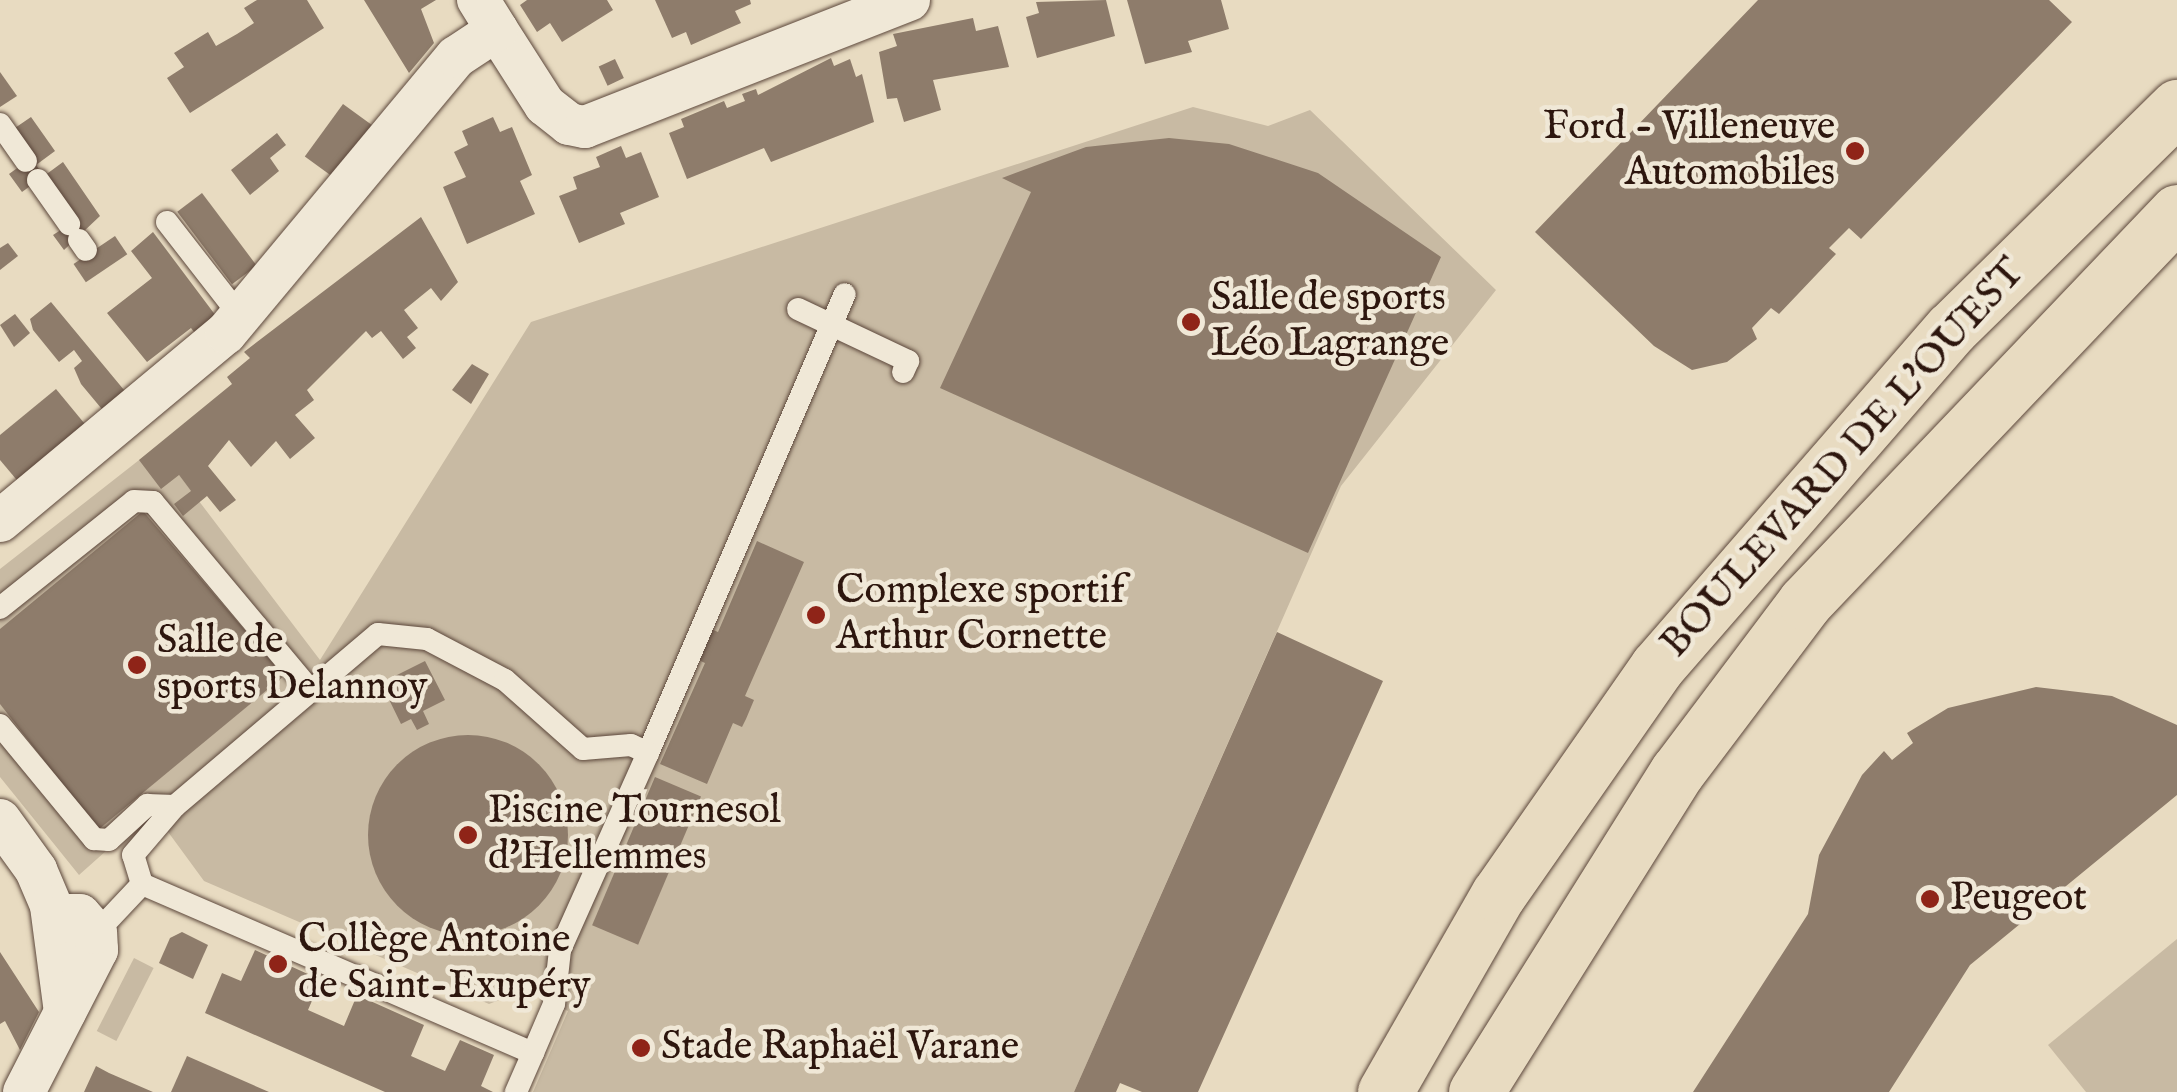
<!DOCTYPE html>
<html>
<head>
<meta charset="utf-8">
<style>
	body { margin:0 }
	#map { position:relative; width:2177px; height:1092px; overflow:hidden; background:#e8dbc1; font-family:"IM FELL English",serif }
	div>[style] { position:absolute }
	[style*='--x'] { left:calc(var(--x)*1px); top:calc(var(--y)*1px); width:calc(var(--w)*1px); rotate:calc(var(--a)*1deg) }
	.green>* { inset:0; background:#c8baa3; transform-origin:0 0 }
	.water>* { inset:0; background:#a89884; transform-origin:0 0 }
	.building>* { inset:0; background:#8e7c6b; transform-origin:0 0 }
	.round { border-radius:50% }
	.roads { filter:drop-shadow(0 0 2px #5c473b) drop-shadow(0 0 2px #5c473b) }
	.lane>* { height:22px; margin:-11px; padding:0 11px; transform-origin:11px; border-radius:11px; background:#f0e8d7 }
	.street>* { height:42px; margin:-21px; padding:0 21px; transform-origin:21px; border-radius:21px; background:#f0e8d7 }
	.primary>* { height:55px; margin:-27.5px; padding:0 27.5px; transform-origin:27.5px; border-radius:27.5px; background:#e8dbc1 }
	.dots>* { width:28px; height:28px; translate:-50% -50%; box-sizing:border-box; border:5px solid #f0e8d7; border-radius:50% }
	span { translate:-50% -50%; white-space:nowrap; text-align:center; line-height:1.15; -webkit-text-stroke:9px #f0e8d7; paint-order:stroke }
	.poi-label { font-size:40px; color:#2d160e }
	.right { translate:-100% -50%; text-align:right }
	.left { translate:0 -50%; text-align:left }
	.street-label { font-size:40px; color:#2d160e }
</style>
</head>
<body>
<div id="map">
	<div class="green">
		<i style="clip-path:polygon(1193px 107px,1268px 126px,1310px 110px,1496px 290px,1341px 486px,1074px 1092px,533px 1092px,568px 1011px,525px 990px,489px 1004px,204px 881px,152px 810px,79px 875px,0 777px,0 569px,157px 446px,320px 660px,531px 322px)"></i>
		<i style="clip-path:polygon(2177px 939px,2177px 1092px,2086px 1092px,2048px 1045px)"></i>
		<i style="left:134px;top:958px;width:22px;height:82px;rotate:27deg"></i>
	</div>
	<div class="water">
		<i style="left:430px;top:772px;width:145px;height:65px;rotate:49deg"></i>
	</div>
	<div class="building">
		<i style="clip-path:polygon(257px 0,307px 0,324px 28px,190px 113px,167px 78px,184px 67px,174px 53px,208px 32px,216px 46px,237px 34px,254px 23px,244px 8px)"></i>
		<i style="clip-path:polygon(364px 0,436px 0,421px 9px,434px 43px,409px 73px)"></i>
		<i style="clip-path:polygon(527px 0,607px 0,613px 10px,562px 42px,550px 23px,537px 32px,520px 5px)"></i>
		<i style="clip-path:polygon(655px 0,750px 0,751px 4px,735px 11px,741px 23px,691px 45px,686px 32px,672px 38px)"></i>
		<i style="clip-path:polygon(1106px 0,1115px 36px,1037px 58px,1026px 17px,1039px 13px,1036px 2px)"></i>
		<i style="clip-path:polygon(1127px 0,1221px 0,1229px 29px,1188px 41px,1192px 52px,1145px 64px)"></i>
		<i style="clip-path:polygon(1758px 0,2049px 0,2072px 22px,1861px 239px,1849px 228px,1829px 248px,1836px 254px,1779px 314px,1771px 308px,1752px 328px,1757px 339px,1727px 362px,1692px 370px,1654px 346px,1535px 232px)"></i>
		<i style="clip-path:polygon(973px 18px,976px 31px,998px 26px,1009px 67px,933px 80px,941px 110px,904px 122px,897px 98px,887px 99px,879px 52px,897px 46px,893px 34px)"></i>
		<i style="clip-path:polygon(831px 58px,834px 66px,850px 59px,856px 77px,862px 74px,874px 122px,771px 162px,764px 148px,687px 179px,669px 133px,684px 127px,681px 119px,724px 101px,727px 108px,745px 101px,742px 94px,756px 89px,758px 95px)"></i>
		<i style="left:615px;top:59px;width:21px;height:18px;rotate:65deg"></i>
		<i style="clip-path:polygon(0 72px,17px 96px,0 107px)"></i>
		<i style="left:343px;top:104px;width:37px;height:65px;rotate:36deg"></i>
		<i style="clip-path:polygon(31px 117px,55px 151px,36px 165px,44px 176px,22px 192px,9px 174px,31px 158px,12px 130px)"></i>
		<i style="clip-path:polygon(493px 117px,500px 132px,512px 127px,532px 175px,520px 181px,535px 214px,467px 244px,443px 187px,466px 177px,454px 152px,468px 145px,462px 131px)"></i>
		<i style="clip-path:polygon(277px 133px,286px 145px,270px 158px,279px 171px,250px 195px,231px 170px)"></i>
		<i style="clip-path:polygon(1169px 138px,1229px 144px,1318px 173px,1441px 257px,1308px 553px,940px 388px,1031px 192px,1002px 178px,1086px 147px)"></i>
		<i style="clip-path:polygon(621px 146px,626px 158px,641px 152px,659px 197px,620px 213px,625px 224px,579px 243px,559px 196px,577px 189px,573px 177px,600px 167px,596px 157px)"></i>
		<i style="clip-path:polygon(63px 162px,100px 216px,64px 250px,53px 235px,73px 222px,44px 176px)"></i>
		<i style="left:202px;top:193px;width:91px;height:31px;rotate:53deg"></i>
		<i style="clip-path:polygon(421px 217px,458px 282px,441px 301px,431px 288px,404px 310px,418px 328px,407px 337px,416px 348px,403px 359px,381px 331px,372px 338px,366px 331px,307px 390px,314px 400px,295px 415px,315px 438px,290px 459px,276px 441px,251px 467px,229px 440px,208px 466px,236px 500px,220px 512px,207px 496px,183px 516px,174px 504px,191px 491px,179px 475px,161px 489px,139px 460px,232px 384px,227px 377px,250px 358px,244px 352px)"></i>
		<i style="clip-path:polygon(153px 232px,216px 316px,198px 337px,191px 328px,147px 362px,107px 313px,152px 278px,131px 251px)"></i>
		<i style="left:115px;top:236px;width:22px;height:50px;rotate:56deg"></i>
		<i style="clip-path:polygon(8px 243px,18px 256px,0 270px,0 248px)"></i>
		<i style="clip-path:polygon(51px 302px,129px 396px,106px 414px,81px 384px,74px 368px,82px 361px,74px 350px,59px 362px,33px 330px,30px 319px)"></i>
		<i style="clip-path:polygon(15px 314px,30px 333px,14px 347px,0 325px)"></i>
		<i style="clip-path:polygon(472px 364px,489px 374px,471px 404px,452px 390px)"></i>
		<i style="clip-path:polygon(56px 389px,89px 429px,21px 485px,0 460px,0 435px)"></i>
		<i style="clip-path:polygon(143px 511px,284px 676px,98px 830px,0 704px,0 629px)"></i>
		<i style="clip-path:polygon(757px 541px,804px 562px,745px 696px,754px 700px,746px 719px,742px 727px,733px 723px,707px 784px,660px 764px,705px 663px,692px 657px,706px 627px,718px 632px)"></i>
		<i style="clip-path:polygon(1277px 632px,1383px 681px,1198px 1092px,1142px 1092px,1120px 1083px,1116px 1092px,1074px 1092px)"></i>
		<i style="clip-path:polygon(425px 661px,445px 700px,423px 711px,429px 724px,417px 730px,411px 719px,401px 724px,381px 683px)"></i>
		<i style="clip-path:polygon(2036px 687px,2112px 696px,2177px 725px,2177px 795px,1970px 965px,1889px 1092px,1693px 1092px,1808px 914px,1819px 855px,1862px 775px,1884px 751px,1892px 760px,1913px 743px,1907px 733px,1948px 708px)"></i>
		<i class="round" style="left:368px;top:735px;width:200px;height:200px"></i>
		<i style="left:655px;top:777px;width:50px;height:161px;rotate:23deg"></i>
		<i style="clip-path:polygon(182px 932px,208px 945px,193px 979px,159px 963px,170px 938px)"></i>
		<i style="clip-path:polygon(255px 950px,321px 980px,308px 1010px,344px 1026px,357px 995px,424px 1025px,411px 1056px,445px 1071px,460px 1040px,494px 1055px,481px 1086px,493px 1092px,385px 1092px,205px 1013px,222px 973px,241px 981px)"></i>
		<i style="clip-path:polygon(0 952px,39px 1012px,20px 1050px,5px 1021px,0 1024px)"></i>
		<i style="clip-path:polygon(187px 1056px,269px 1092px,171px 1092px)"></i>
		<i style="clip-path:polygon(96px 1066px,109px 1073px,153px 1092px,84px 1092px)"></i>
	</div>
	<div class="roads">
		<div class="lane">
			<i style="--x:0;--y:124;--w:45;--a:54.9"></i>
			<i style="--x:38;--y:180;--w:54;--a:54.8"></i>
			<i style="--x:167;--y:222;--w:120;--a:52.1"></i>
			<i style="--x:79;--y:240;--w:12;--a:55"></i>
			<i style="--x:798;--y:309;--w:122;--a:25.3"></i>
			<i style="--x:908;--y:361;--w:12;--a:114"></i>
			<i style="--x:0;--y:608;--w:171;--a:-38.6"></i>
			<i style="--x:134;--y:501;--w:19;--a:3"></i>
			<i style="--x:153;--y:502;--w:245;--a:50.1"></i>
			<i style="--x:0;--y:725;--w:148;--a:50.5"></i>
			<i style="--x:94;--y:839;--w:15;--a:4"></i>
			<i style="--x:109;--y:840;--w:52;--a:-42.6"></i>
			<i style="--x:147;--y:805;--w:28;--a:2"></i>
			<i style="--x:648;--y:753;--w:499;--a:-66.8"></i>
			<i style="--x:142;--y:884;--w:426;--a:23.4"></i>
			<i style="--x:533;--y:1053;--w:43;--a:113.6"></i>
			<i style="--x:96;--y:933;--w:67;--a:-46.8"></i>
			<i style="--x:142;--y:884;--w:30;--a:-107"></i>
			<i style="--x:133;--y:855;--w:65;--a:-49.4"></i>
			<i style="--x:175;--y:806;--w:266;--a:-40.3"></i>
			<i style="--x:378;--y:634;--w:49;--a:5.8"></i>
			<i style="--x:427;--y:639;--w:88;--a:27.7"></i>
			<i style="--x:505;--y:680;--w:104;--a:41.5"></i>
			<i style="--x:583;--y:749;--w:48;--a:-4.8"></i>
			<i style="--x:631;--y:745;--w:19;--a:25"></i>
			<i style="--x:648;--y:753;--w:216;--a:114.1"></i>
			<i style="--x:560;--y:950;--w:54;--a:96.3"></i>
			<i style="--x:554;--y:1004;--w:53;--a:113.2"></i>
		</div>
		<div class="street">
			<i style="--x:497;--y:30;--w:89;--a:57.4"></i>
			<i style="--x:545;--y:105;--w:31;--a:38"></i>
			<i style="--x:569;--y:124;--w:16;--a:11"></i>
			<i style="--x:585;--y:127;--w:348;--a:-21.4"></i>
			<i style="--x:0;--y:521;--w:294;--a:-39.8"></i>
			<i style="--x:226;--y:333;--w:359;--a:-50.2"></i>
			<i style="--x:456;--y:57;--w:49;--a:-33.4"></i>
			<i style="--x:497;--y:30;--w:36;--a:-122"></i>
			<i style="--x:0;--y:820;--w:62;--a:54.2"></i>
			<i style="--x:36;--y:870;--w:39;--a:67"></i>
			<i style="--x:51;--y:906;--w:107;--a:82.5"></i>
			<i style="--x:24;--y:1092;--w:160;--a:-62.8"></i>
			<i style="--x:97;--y:950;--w:17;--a:-93"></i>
			<i style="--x:96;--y:933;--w:24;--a:-132"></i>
			<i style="--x:80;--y:915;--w:15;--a:180"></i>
			<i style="--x:65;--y:915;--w:13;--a:135"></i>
		</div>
		<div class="primary">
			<i style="--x:1385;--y:1092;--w:227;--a:-60.2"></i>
			<i style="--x:1498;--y:895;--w:278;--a:-55.1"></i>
			<i style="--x:1657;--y:667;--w:448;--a:-49"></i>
			<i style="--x:1951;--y:329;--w:317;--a:-44.5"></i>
			<i style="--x:1476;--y:1092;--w:378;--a:-57.9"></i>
			<i style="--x:1677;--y:772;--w:213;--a:-53"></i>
			<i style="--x:1805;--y:602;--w:539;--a:-46.35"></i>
		</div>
	</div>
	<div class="dots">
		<i style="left:1855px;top:151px;background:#8f2418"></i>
		<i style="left:1191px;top:322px;background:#8f2418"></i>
		<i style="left:816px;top:615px;background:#8f2418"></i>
		<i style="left:137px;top:665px;background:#8f2418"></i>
		<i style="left:468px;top:835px;background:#8f2418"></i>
		<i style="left:1930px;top:899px;background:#8f2418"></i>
		<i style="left:278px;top:964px;background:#8f2418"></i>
		<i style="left:641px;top:1048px;background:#8f2418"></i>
	</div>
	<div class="poi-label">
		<span class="right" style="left:1835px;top:151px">Ford - Villeneuve<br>Automobiles</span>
		<span class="left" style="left:1211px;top:322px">Salle de sports<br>Léo Lagrange</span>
		<span class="left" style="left:836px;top:615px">Complexe sportif<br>Arthur Cornette</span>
		<span class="left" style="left:157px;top:665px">Salle de<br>sports Delannoy</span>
		<span class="left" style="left:488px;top:835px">Piscine Tournesol<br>d'Hellemmes</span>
		<span class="left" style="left:1950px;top:899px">Peugeot</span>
		<span class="left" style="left:298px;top:964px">Collège Antoine<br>de Saint-Exupéry</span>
		<span class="left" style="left:661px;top:1048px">Stade Raphaël Varane</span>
	</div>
	<div class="street-label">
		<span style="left:1844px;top:459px;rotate:-48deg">BOULEVARD DE L'OUEST</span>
	</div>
</div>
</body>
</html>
